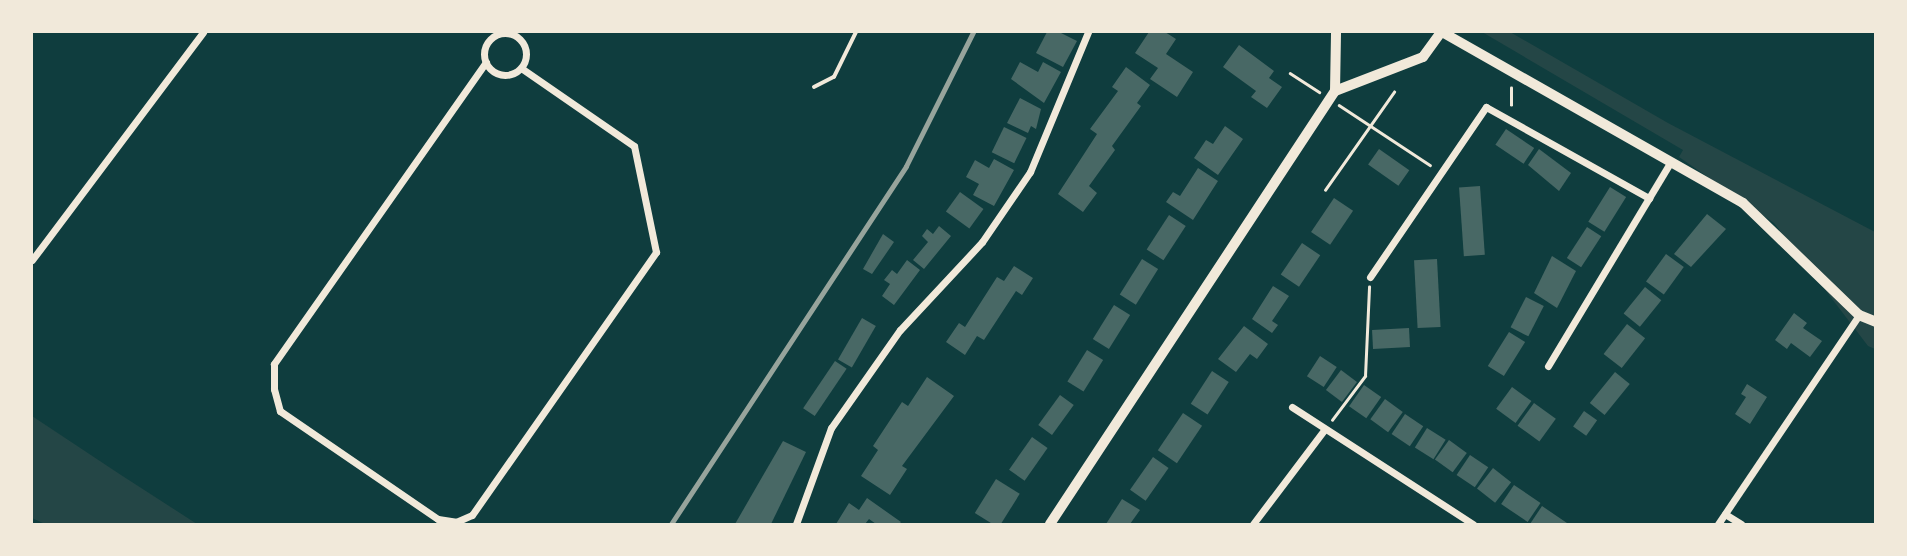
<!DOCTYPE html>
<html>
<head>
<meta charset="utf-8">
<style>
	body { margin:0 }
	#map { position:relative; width:1907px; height:556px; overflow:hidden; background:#0f3d3e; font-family:"Libre Baskerville",serif }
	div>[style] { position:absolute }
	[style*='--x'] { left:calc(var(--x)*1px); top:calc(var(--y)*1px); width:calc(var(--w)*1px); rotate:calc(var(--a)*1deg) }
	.green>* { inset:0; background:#244646 }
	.building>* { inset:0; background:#486865; transform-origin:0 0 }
	.path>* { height:2.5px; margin:-1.25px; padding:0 1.25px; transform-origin:1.25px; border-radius:1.25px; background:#f1e9da }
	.service>* { height:3.5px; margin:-1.75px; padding:0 1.75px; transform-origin:1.75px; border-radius:1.75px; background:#f1e9da }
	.minor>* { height:7px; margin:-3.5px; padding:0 3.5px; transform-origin:3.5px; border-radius:3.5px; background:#f1e9da }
	.minor>.ring { margin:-3.5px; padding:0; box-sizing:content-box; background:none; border:7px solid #f1e9da; border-radius:50% }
	.tertiary>* { height:10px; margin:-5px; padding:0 5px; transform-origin:5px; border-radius:5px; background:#f1e9da }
	.secondary>* { height:10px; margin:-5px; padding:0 5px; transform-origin:5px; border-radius:5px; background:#f1e9da }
	.rail>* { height:5px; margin:-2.5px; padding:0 2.5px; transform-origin:2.5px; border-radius:2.5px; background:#97a49c }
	span { translate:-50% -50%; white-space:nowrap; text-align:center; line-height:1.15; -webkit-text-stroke:7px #f1e9da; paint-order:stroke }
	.frame { position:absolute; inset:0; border:33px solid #f1e9da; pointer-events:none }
</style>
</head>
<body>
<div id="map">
	<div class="green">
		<i style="clip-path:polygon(1482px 32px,1510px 32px,1668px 123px,1875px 232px,1875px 349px,1868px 346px,1774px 223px,1679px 157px,1683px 150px)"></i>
		<i style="clip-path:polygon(32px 416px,121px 475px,197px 524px,45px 524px,32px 518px)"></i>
	</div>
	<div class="building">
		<i style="clip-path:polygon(1047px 32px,1059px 32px,1077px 41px,1063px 67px,1036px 53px)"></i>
		<i style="clip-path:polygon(1149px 32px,1165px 32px,1176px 39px,1166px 54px,1193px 72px,1177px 97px,1150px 79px,1158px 68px,1135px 53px)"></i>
		<i style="clip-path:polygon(1239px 45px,1274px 71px,1269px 78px,1282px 87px,1267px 108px,1251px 97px,1256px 91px,1223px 67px)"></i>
		<i style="clip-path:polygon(1020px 62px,1038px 72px,1043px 62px,1061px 72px,1044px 103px,1011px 79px)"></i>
		<i style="clip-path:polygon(1126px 67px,1150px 85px,1137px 103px,1141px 106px,1112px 146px,1115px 150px,1089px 186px,1097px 193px,1083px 212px,1058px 194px,1097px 134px,1090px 129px,1118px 91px,1112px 87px)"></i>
		<i style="clip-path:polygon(1020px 98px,1041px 109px,1036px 129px,1031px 126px,1028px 133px,1007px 123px)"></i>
		<i style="clip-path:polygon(1225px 126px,1243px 139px,1218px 175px,1194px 158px,1206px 140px,1213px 144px)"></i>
		<i style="left:1004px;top:127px;width:25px;height:28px;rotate:26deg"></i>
		<i style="left:1506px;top:129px;width:34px;height:19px;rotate:34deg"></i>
		<i style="left:1379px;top:149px;width:37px;height:19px;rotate:35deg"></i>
		<i style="clip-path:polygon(1539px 149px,1571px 173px,1559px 191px,1528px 165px)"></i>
		<i style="clip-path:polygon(994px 159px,1014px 170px,994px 206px,973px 195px,979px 184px,966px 177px,975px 160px,989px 168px)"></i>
		<i style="clip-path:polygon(1198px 168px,1218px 181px,1193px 220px,1166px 202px,1173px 192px,1180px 196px)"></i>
		<i style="left:1480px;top:186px;width:69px;height:21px;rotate:86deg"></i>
		<i style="left:1610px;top:187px;width:19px;height:41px;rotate:32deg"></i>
		<i style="left:960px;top:192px;width:29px;height:24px;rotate:36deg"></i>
		<i style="left:1334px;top:198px;width:23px;height:41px;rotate:34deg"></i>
		<i style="clip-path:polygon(1707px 214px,1726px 229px,1691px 267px,1674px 254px)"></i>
		<i style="left:1169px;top:215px;width:20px;height:41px;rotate:33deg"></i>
		<i style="clip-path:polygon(939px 226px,951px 236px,924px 269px,913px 260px,928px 242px,922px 236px,927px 229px,933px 234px)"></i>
		<i style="left:1587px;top:227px;width:17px;height:37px;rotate:33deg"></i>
		<i style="clip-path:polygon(883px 234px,894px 242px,872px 274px,863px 269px)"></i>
		<i style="left:1302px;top:243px;width:22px;height:38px;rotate:34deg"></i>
		<i style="left:1666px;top:254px;width:22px;height:34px;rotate:36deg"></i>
		<i style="clip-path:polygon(1552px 256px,1576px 271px,1557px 308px,1534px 293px)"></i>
		<i style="left:1142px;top:259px;width:19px;height:42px;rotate:32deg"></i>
		<i style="left:1437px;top:259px;width:68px;height:23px;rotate:87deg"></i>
		<i style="clip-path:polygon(907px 260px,920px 270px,894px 305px,882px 296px,890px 284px,884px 280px,892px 270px,897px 274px)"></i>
		<i style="clip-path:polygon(1014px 266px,1033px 278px,1022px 295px,1016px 291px,984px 340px,977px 336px,965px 355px,946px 342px,959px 323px,965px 327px,997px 277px,1004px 281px)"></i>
		<i style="clip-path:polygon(1273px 286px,1289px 296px,1272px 321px,1278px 325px,1272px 333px,1252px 319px)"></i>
		<i style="left:1645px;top:287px;width:21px;height:34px;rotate:39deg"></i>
		<i style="left:1526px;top:297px;width:20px;height:34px;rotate:27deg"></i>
		<i style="left:1114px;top:305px;width:19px;height:40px;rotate:32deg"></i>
		<i style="clip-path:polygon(1794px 313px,1807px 323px,1803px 328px,1822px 341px,1810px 357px,1791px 343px,1787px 349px,1775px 340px)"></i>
		<i style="left:862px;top:318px;width:16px;height:48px;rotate:30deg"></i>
		<i style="left:1627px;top:324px;width:23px;height:38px;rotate:38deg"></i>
		<i style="clip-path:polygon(1244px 326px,1268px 344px,1257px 359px,1250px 354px,1236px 372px,1218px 359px)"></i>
		<i style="left:1409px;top:328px;width:19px;height:37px;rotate:87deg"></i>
		<i style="left:1509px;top:332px;width:19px;height:40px;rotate:32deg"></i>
		<i style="left:1087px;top:350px;width:19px;height:37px;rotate:32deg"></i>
		<i style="left:1320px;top:356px;width:20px;height:24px;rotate:33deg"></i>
		<i style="left:835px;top:361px;width:14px;height:57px;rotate:34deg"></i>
		<i style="left:1341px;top:370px;width:20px;height:25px;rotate:37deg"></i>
		<i style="left:1212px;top:371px;width:20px;height:39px;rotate:33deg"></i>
		<i style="left:1615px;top:372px;width:19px;height:40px;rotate:39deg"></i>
		<i style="clip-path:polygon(927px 377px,954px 396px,902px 466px,907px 469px,890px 495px,861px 476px,878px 450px,873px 446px,902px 402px,908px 406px)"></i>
		<i style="clip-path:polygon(1747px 384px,1767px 397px,1750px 424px,1735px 414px,1746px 397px,1741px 394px)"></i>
		<i style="left:1364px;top:385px;width:21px;height:26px;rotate:35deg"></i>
		<i style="left:1512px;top:387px;width:24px;height:27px;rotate:36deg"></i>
		<i style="left:1060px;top:395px;width:17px;height:37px;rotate:36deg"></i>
		<i style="left:1385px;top:399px;width:22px;height:25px;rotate:36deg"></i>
		<i style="left:1534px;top:403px;width:27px;height:28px;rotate:36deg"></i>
		<i style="left:1584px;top:411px;width:16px;height:19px;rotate:35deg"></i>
		<i style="left:1183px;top:413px;width:23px;height:45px;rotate:34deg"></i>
		<i style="left:1405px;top:414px;width:22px;height:24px;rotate:34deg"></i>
		<i style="left:1427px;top:428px;width:22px;height:23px;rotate:32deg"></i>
		<i style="left:1032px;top:437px;width:19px;height:40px;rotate:35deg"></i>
		<i style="left:1449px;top:440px;width:22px;height:24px;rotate:36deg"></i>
		<i style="clip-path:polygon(783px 441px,806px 452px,771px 524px,735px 524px)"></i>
		<i style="left:1470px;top:455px;width:22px;height:24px;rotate:34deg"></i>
		<i style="left:1153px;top:457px;width:19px;height:40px;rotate:35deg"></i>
		<i style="left:1493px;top:468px;width:23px;height:26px;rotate:38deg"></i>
		<i style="left:996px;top:479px;width:28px;height:40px;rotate:32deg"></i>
		<i style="left:1514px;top:485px;width:32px;height:23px;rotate:34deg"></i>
		<i style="clip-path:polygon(867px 498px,901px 522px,899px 524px,876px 524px,869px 519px,865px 524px,836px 524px,849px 503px,859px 510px)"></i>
		<i style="clip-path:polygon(1122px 499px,1140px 510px,1130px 524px,1106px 524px)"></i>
		<i style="clip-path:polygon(1542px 506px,1567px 523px,1566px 524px,1530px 524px)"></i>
	</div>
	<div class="path">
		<i style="--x:1290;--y:73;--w:35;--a:33"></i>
		<i style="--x:1339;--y:105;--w:109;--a:33.4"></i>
		<i style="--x:1511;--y:105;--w:17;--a:-90"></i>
		<i style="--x:1325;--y:190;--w:120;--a:-54.9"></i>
		<i style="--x:1332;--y:420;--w:55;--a:-53.1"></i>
		<i style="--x:1365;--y:376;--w:89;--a:-87.4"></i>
	</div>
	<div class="service">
		<i style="--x:814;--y:87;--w:22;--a:-27"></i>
		<i style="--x:834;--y:77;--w:50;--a:-63.9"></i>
	</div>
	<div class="minor">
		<i class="ring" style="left:484px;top:33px;width:35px;height:35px"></i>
		<i style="--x:486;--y:62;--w:369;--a:125.1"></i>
		<i style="--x:274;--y:364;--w:25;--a:90"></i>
		<i style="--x:274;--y:389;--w:23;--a:75"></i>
		<i style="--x:280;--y:411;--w:191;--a:34.4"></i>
		<i style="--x:438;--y:519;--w:18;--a:9"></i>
		<i style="--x:456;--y:522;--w:17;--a:-24"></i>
		<i style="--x:472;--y:515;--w:321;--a:-55"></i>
		<i style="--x:656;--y:252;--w:108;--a:-101.7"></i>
		<i style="--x:634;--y:146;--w:137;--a:-145.4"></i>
		<i style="--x:32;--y:260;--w:285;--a:-53.1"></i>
		<i style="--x:1370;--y:277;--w:206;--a:-55.7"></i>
		<i style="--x:1486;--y:107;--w:187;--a:29.2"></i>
		<i style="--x:1548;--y:366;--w:239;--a:-59"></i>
		<i style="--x:1292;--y:407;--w:216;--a:32.9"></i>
		<i style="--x:1725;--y:514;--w:19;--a:32"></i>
		<i style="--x:796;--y:524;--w:102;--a:-70"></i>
		<i style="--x:831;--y:428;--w:120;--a:-54.9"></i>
		<i style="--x:900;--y:330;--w:120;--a:-47"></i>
		<i style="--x:982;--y:242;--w:85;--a:-55.6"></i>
		<i style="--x:1030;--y:172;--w:152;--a:-67.5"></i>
		<i style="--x:1253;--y:524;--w:118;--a:-52.9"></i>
		<i style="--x:1718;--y:524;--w:252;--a:-56"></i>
	</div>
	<div class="tertiary">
		<i style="--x:1335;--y:91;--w:94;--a:-21.1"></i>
		<i style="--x:1423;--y:57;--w:31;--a:-54"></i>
		<i style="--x:1050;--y:524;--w:518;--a:-56.65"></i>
		<i style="--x:1335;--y:91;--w:59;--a:-89"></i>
	</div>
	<div class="secondary">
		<i style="--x:1442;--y:32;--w:346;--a:29.6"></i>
		<i style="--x:1743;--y:203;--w:161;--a:44"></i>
		<i style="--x:1859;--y:315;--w:18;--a:22"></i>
	</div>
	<div class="rail">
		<i style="--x:671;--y:524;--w:428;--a:-56.7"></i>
		<i style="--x:906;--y:166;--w:150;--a:-63.4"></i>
	</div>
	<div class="frame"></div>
</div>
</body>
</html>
